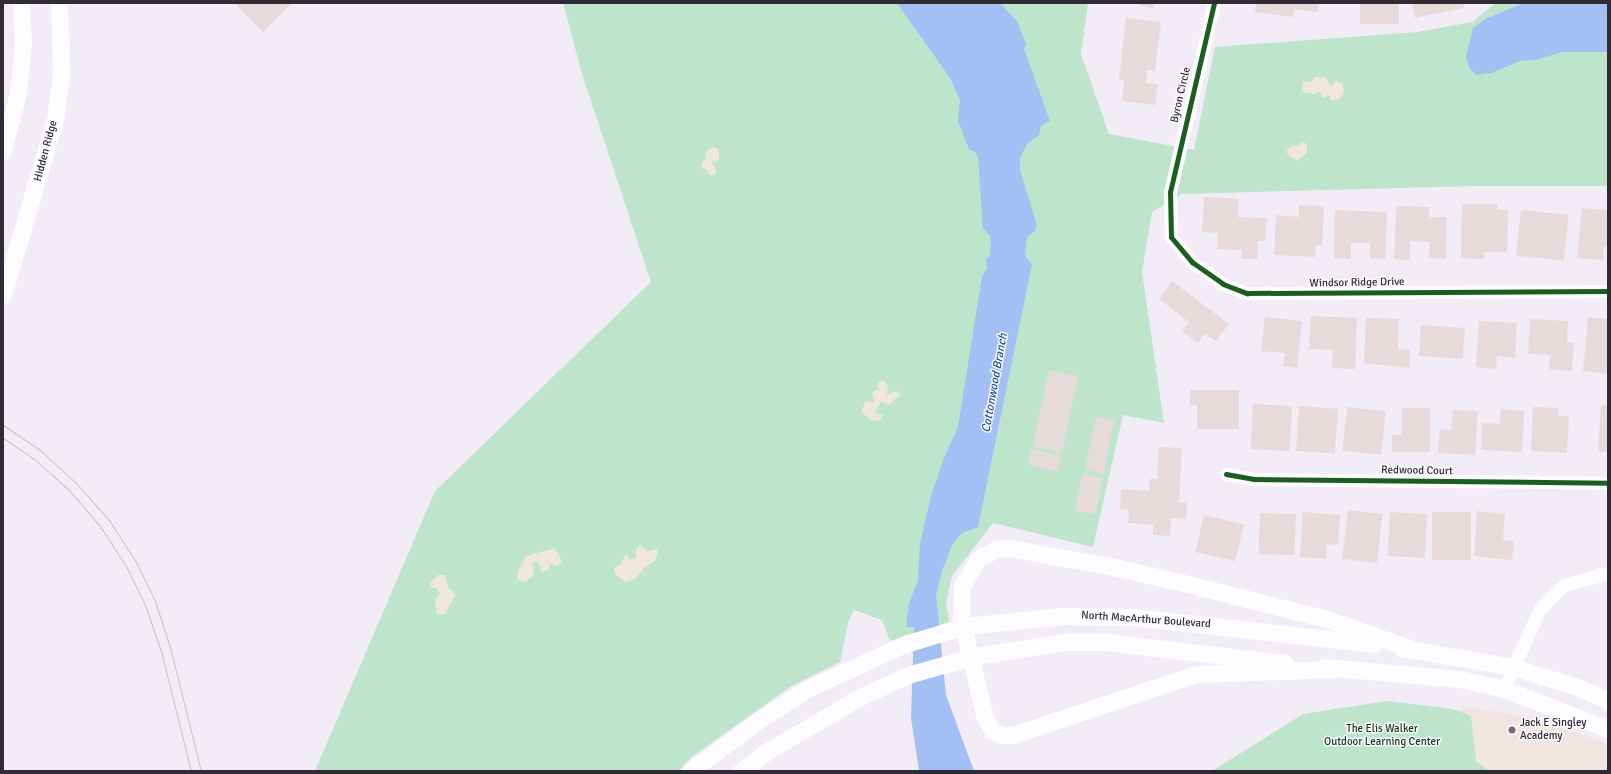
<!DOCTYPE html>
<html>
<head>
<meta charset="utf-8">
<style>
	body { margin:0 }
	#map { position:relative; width:1611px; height:774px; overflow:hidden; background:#f2ecf7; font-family:Signika,sans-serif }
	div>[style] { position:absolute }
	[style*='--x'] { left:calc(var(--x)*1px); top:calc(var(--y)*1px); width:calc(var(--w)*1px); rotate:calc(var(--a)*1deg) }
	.education>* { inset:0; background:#f1e5e0 }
	.green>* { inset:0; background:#bfe4cc }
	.sand>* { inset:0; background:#efe7d8 }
	.water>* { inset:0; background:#a3bff4 }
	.building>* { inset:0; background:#e7dada; transform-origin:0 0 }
	.minor>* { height:13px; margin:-6.5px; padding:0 6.5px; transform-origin:6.5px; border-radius:6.5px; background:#fdfcfe }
	.major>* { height:17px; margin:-8.5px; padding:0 8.5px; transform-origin:8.5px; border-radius:8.5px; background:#fdfcfe }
	.tram>* { height:1px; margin:-0.5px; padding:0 0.5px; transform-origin:0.5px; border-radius:0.5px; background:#c3c2c5 }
	.cycleway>* { height:5px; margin:-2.5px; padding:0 2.5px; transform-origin:2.5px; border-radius:2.5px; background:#1b5e20 }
	.dots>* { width:11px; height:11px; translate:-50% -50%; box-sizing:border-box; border:2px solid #fbf9fe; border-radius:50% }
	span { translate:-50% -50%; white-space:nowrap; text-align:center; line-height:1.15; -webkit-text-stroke:3px #fbf9fe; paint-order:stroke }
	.street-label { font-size:11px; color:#302b34 }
	.poi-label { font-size:11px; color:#302b34 }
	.left { translate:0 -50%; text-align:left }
	.park-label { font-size:11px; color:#143620 }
	.water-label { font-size:12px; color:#1e50a1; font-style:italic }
	.frame { position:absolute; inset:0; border:4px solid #302b34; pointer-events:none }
</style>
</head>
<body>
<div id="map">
	<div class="education">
		<i style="clip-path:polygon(1462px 706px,1533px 718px,1603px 742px,1608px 745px,1608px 771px,1443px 771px)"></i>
	</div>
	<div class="green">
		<i style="clip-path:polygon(563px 3px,1088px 3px,1081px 54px,1109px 134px,1194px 150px,1215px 47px,1417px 32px,1472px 22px,1496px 3px,1608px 3px,1608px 186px,1475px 186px,1182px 194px,1152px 212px,1142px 272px,1164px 423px,1123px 415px,1093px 547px,993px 523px,952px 576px,946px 602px,949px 622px,890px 641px,882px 620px,854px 610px,848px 623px,840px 662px,790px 687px,693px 756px,678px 771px,315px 771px,435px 491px,651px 282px,582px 74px)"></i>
		<i style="clip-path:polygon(1387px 701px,1453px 709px,1471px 716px,1476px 761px,1489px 771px,1212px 771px,1303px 714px)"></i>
	</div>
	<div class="sand">
		<i style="clip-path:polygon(1314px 77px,1325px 77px,1331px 87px,1336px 82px,1342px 83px,1344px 91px,1341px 98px,1331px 101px,1329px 95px,1322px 98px,1320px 91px,1314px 94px,1302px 92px,1303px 81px,1311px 82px)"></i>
		<i style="clip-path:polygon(1303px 142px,1307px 144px,1307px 153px,1297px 161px,1291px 157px,1286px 152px,1292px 145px,1297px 146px)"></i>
		<i style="clip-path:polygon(714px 147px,719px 150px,719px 160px,711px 161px,716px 170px,715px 175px,709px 175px,707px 170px,702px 168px,702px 163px,706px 158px,705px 152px)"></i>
		<i style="clip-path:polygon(879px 381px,884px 381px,888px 386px,887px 395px,896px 391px,901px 394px,889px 405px,881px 402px,875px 413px,883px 415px,880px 420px,871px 421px,861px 411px,866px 401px,875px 403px,872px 394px,874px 391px,879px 390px,877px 386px)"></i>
		<i style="clip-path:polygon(640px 545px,647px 551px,657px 549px,658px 554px,655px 561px,644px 568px,635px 579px,626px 582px,615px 574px,614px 568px,620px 565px,626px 554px,630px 559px,636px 558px,636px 549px)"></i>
		<i style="clip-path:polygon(555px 548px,562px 562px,556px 566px,550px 563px,549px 569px,542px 572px,538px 562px,533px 562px,534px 575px,525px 582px,517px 580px,519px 569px,526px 556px)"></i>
		<i style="clip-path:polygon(438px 575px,445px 575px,449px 589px,456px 594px,445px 614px,437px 614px,435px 599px,440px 594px,437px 588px,431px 588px,429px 583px)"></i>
	</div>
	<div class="water">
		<i style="clip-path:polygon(897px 3px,1000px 3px,1017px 21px,1026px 44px,1024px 49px,1050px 121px,1041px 126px,1039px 135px,1027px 144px,1020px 158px,1020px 170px,1036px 222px,1036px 230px,1027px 237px,1025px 256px,1032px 264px,978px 527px,962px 533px,952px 545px,942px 571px,936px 594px,946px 695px,974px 771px,919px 771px,911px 718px,914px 627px,906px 627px,909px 603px,918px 581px,920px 544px,931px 496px,944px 458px,958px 427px,982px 276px,987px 268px,986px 259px,990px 255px,991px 237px,983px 228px,978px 157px,975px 152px,969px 149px,958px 121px,960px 100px,950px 78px)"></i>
		<i style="clip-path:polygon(1524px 3px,1608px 3px,1608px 52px,1563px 52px,1534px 60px,1520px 61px,1492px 73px,1476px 75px,1469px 67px,1466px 57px,1473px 28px,1485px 19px)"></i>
	</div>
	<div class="building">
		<i style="clip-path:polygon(234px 3px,292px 3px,263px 32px)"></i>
		<i style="clip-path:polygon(1134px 3px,1154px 3px,1153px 9px)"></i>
		<i style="clip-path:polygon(1256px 3px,1319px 3px,1318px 12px,1294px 9px,1293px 17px,1255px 12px)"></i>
		<i style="left:1360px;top:3px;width:39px;height:21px"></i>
		<i style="clip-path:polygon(1412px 3px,1463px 3px,1464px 8px,1415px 18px)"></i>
		<i style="clip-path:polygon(1126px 18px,1161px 22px,1155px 71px,1147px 70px,1146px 83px,1158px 84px,1155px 105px,1122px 101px,1124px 81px,1119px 80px)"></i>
		<i style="clip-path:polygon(1204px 197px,1239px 199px,1238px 217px,1267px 218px,1265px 241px,1258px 241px,1257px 259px,1241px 259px,1242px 250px,1217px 249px,1218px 233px,1202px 232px)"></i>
		<i style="clip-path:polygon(1462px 204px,1497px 204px,1497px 209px,1508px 210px,1507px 252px,1484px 252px,1483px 259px,1461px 258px)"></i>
		<i style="clip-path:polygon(1299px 205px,1324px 206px,1322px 246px,1316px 245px,1315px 257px,1274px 255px,1276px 215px,1299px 217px)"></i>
		<i style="clip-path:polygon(1396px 206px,1430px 207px,1429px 217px,1447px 217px,1446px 259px,1429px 258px,1430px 242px,1410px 241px,1410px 260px,1394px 259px)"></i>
		<i style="clip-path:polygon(1582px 208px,1608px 210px,1608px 247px,1604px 246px,1603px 260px,1577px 258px)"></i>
		<i style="clip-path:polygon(1335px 210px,1387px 212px,1385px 259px,1370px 258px,1370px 243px,1351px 243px,1351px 259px,1334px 258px)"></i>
		<i style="left:1521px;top:210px;width:48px;height:46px;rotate:6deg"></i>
		<i style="clip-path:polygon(1172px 281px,1229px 324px,1216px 341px,1205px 334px,1198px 343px,1182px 331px,1189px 322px,1159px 299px)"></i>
		<i style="clip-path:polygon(1311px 316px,1357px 318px,1355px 369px,1332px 368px,1333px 350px,1309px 349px)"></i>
		<i style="clip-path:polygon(1265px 317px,1302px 321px,1297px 368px,1283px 366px,1285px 353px,1261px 351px)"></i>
		<i style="clip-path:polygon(1588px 317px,1608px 319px,1608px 374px,1583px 371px)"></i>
		<i style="clip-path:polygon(1366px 318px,1399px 319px,1398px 349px,1410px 350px,1409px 368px,1364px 363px)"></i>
		<i style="clip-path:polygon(1530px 319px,1568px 321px,1567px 342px,1574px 343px,1572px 371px,1549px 369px,1550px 355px,1528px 354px)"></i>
		<i style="clip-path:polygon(1479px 321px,1517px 323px,1515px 358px,1497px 356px,1496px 369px,1476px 367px)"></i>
		<i style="left:1421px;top:325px;width:44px;height:31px;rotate:4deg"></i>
		<i style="left:1049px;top:370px;width:30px;height:78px;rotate:12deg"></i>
		<i style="clip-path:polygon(1190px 390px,1239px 390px,1239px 429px,1197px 429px,1197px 405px,1190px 405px)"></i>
		<i style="left:1253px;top:404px;width:39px;height:45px;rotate:3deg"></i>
		<i style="clip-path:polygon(1601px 405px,1608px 406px,1608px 452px,1598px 452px)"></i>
		<i style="left:1299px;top:406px;width:39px;height:45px;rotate:4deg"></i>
		<i style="left:1347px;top:407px;width:39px;height:44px;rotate:6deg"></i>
		<i style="clip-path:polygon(1533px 407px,1559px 408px,1558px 416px,1569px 416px,1567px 453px,1531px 451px)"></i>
		<i style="clip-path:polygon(1402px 408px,1430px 408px,1430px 452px,1392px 452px,1392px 435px,1402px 435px)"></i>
		<i style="clip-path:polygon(1501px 409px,1524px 411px,1522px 452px,1481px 450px,1482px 423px,1500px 424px)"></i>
		<i style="clip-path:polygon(1453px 410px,1478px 411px,1475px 455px,1438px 453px,1440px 429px,1451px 430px)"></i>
		<i style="left:1096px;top:417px;width:19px;height:54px;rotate:12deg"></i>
		<i style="clip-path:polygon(1159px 447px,1182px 448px,1179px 502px,1187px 503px,1186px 519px,1171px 518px,1170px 536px,1153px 535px,1153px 525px,1128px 523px,1129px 510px,1120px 509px,1121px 489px,1149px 491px,1150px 479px,1157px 479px)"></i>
		<i style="left:1032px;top:449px;width:30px;height:16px;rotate:14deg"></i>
		<i style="left:1082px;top:474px;width:21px;height:37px;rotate:11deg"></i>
		<i style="left:1348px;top:510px;width:35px;height:49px;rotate:7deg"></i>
		<i style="clip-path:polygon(1477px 511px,1505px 514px,1503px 540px,1514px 541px,1512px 560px,1474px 556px)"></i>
		<i style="clip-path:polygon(1303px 512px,1340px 515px,1338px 545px,1327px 544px,1326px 559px,1300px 557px)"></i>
		<i style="left:1390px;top:512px;width:37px;height:44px;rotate:3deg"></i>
		<i style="left:1432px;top:512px;width:39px;height:48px"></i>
		<i style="left:1260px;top:513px;width:36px;height:41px;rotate:2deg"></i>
		<i style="left:1204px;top:515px;width:41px;height:38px;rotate:13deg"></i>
	</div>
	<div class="minor">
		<i style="--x:1214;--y:3;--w:194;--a:103.1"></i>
		<i style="--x:1170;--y:192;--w:45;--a:88.7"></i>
		<i style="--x:1171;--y:237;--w:33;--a:50"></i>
		<i style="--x:1192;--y:262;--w:38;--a:35"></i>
		<i style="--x:1223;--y:284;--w:26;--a:21"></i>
		<i style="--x:1247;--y:293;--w:361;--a:-0.3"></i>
		<i style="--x:1226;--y:474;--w:27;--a:10"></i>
		<i style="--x:1253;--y:479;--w:355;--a:0.6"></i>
		<i style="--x:1504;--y:689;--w:86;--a:-66.1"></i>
		<i style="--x:1539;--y:610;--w:18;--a:-47"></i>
		<i style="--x:1551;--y:597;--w:18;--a:-43"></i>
		<i style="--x:1564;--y:585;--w:46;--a:-15.3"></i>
	</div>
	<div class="major">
		<i style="--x:3;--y:151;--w:61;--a:-75.7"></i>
		<i style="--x:18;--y:92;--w:49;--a:-84.2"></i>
		<i style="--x:23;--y:43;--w:40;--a:-92.9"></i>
		<i style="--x:3;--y:295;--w:183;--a:-73.5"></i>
		<i style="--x:55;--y:120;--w:46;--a:-82.6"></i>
		<i style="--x:61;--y:74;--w:71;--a:-91.6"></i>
		<i style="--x:1401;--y:648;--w:114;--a:9.6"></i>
		<i style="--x:1513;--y:667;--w:70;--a:17.4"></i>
		<i style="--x:1580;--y:688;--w:31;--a:25"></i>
		<i style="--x:1324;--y:667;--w:137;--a:5"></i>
		<i style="--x:1460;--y:679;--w:45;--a:12.8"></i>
		<i style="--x:1504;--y:689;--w:111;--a:21"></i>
		<i style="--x:1335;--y:669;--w:139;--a:177.9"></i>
		<i style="--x:1196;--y:674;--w:193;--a:161.6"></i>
		<i style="--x:1013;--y:735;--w:11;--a:180"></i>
		<i style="--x:1002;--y:735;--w:10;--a:-156"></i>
		<i style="--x:993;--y:731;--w:15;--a:-122"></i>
		<i style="--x:985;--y:718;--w:104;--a:-103.4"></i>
		<i style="--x:961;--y:617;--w:31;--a:-88"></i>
		<i style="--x:962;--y:586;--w:31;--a:-59"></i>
		<i style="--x:978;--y:559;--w:21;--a:-29"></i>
		<i style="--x:996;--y:549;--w:13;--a:-4"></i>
		<i style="--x:1009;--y:548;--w:107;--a:10.3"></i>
		<i style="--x:1114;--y:567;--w:76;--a:12.9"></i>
		<i style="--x:1188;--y:584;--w:146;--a:14.2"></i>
		<i style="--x:1330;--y:620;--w:87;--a:19.5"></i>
		<i style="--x:690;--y:771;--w:89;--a:-36.4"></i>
		<i style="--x:762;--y:718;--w:54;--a:-32.8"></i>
		<i style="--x:807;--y:689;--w:108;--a:-24.7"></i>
		<i style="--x:905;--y:644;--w:63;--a:-16.7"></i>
		<i style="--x:965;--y:626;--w:98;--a:-5.9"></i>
		<i style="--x:1062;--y:616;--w:71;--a:0.8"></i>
		<i style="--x:1133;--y:617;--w:242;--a:6.4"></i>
		<i style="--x:741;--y:771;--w:31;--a:-37"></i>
		<i style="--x:766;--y:752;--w:111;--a:-30.3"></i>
		<i style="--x:862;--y:696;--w:54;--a:-24.2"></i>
		<i style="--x:911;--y:674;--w:66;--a:-15.7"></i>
		<i style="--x:975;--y:656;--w:90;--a:-8.9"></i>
		<i style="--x:1064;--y:642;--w:42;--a:0"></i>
		<i style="--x:1106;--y:642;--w:180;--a:6.7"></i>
	</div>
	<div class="tram">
		<i style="--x:3;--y:425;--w:45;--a:34"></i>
		<i style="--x:40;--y:450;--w:49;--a:42.5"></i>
		<i style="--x:76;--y:483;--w:50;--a:48.3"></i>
		<i style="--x:109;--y:520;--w:50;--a:57.3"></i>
		<i style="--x:136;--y:562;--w:43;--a:64"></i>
		<i style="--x:155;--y:601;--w:48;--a:71.9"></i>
		<i style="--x:170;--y:647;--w:128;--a:76"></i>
		<i style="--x:3;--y:438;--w:36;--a:34"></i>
		<i style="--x:33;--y:458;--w:48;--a:41.6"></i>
		<i style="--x:69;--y:490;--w:48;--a:49.3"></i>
		<i style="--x:100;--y:526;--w:48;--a:57"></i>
		<i style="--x:126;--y:566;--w:43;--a:64"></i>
		<i style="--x:145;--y:605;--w:49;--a:70.8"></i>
		<i style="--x:161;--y:651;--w:124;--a:76"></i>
	</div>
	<div class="cycleway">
		<i style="--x:1214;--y:3;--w:194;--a:103.1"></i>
		<i style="--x:1170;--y:192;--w:45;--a:88.7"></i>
		<i style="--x:1171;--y:237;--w:33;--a:50"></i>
		<i style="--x:1192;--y:262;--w:38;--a:35"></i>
		<i style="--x:1223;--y:284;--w:26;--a:21"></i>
		<i style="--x:1247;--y:293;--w:361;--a:-0.3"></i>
		<i style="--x:1226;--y:474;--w:27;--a:10"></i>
		<i style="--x:1253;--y:479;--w:355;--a:0.6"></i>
	</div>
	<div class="dots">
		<i style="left:1512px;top:730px;background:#746f78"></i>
	</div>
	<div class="street-label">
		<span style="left:1181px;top:95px;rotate:-77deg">Byron Circle</span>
		<span style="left:46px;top:151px;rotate:-75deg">Hidden Ridge</span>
		<span style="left:1357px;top:283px;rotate:-1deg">Windsor Ridge Drive</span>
		<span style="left:1417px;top:471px;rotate:1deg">Redwood Court</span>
		<span style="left:1146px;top:620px;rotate:4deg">North MacArthur Boulevard</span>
	</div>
	<div class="poi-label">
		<span class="left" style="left:1520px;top:730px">Jack E Singley<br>Academy</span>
	</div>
	<div class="park-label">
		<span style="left:1382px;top:736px">The Elis Walker<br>Outdoor Learning Center</span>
	</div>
	<div class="water-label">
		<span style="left:995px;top:383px;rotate:-80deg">Cottonwood Branch</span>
	</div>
	<div class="frame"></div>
</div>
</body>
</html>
